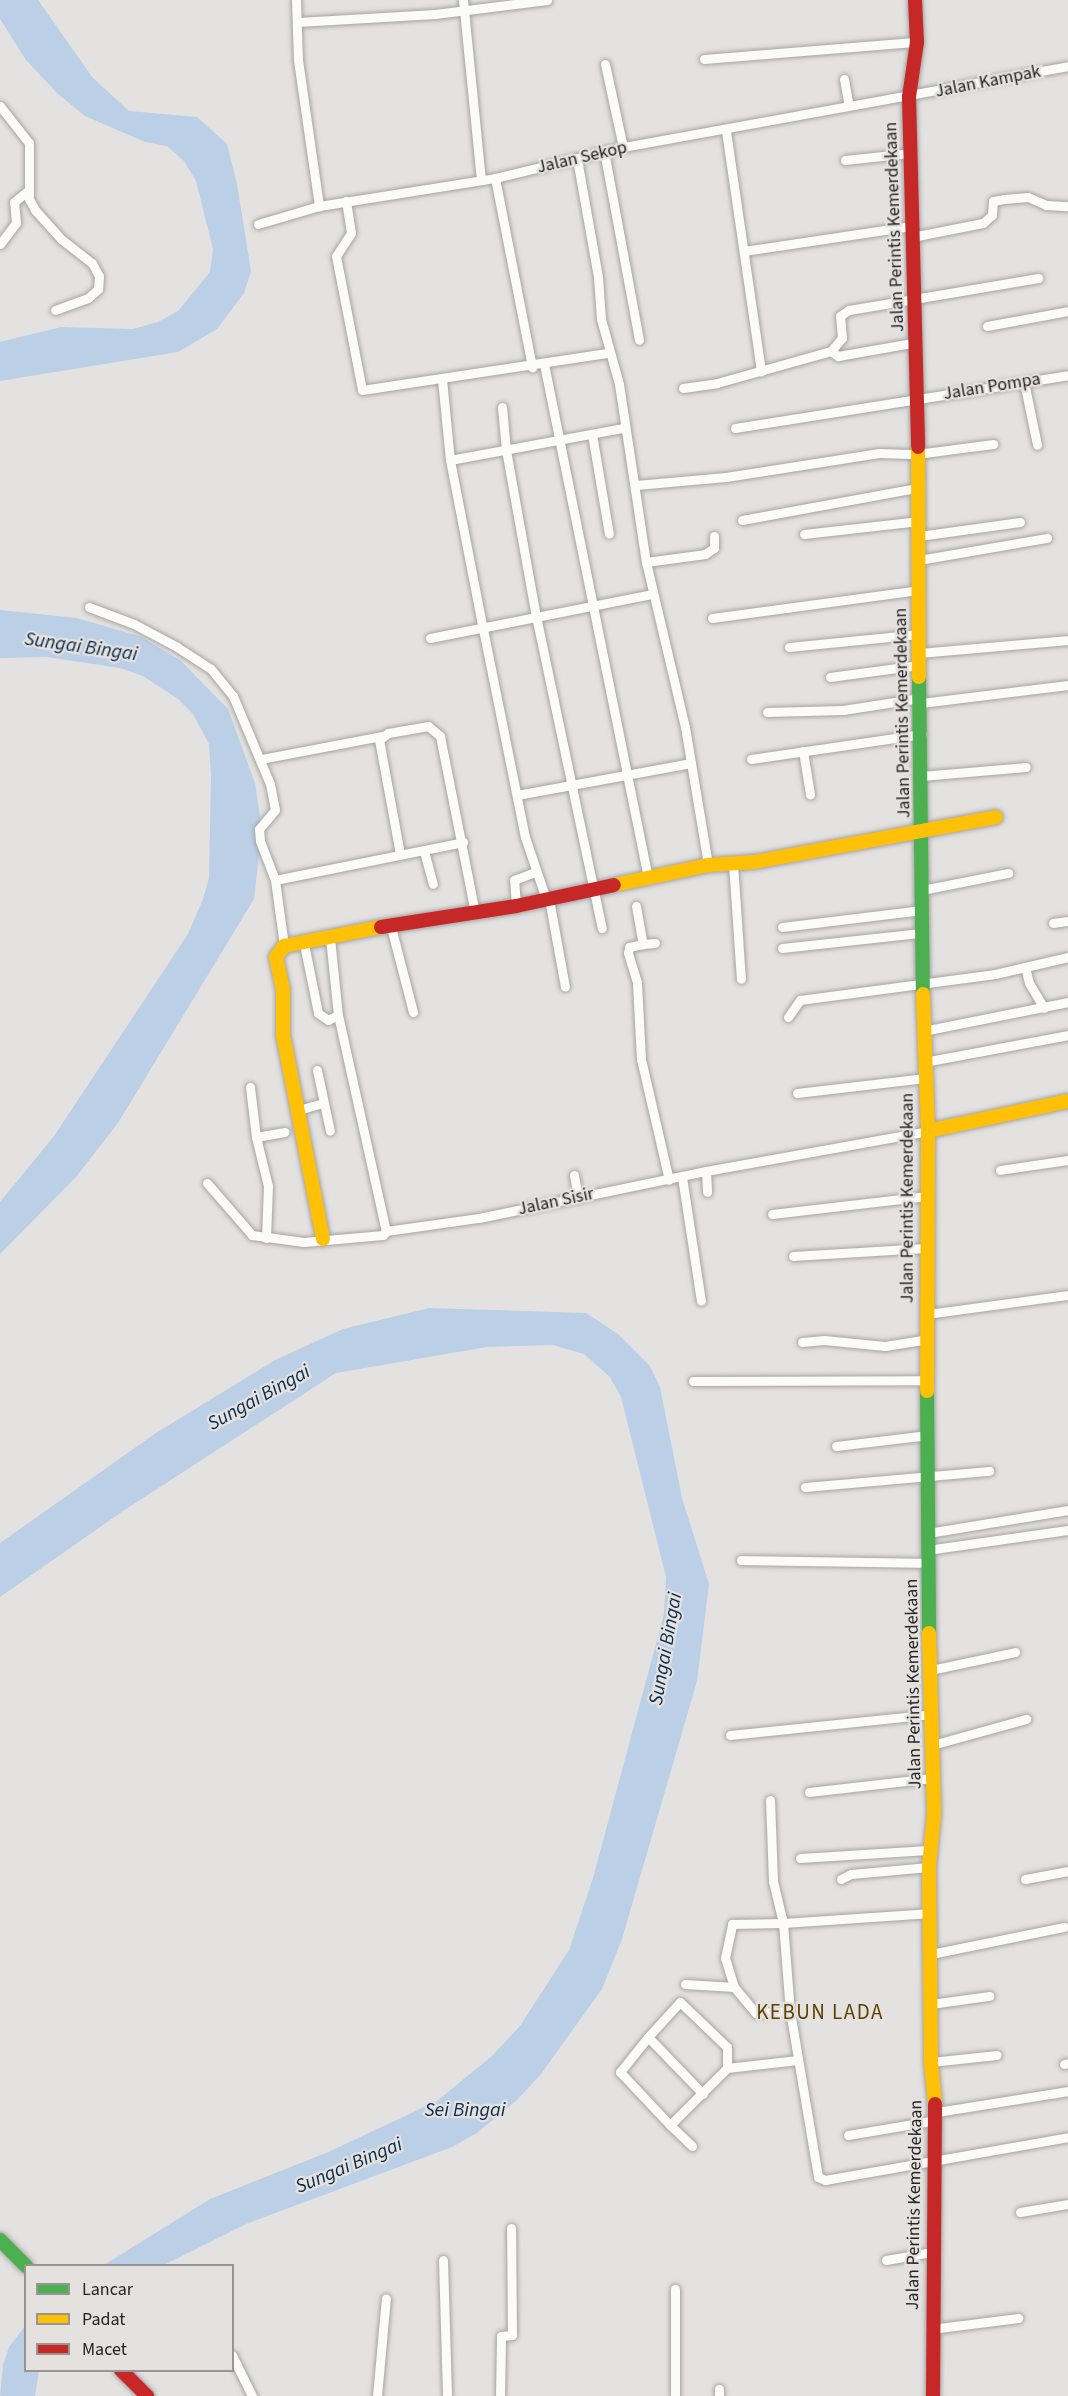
<!DOCTYPE html>
<html>
<head>
<meta charset="utf-8">
<style>
	body { margin:0 }
	#map { position:relative; width:1068px; height:2396px; overflow:hidden; background:#e4e2e0; font-family:"Source Sans 3",sans-serif }
	div>[style] { position:absolute }
	[style*='--x'] { left:calc(var(--x)*1px); top:calc(var(--y)*1px); width:calc(var(--w)*1px); rotate:calc(var(--a)*1deg) }
	.water>* { inset:0; background:#bbcfe6 }
	.roads { filter:drop-shadow(0 0 2px #a6a4a3) drop-shadow(0 0 2px #a6a4a3) }
	.street>* { height:9px; margin:-4.5px; padding:0 4.5px; transform-origin:4.5px; border-radius:4.5px; background:#fbfbfa }
	.fast>* { height:14px; margin:-7px; padding:0 7px; transform-origin:7px; border-radius:7px; background:#4caf50 }
	.slow>* { height:14px; margin:-7px; padding:0 7px; transform-origin:7px; border-radius:7px; background:#ffc107 }
	.jam>* { height:14px; margin:-7px; padding:0 7px; transform-origin:7px; border-radius:7px; background:#c62828 }
	span { translate:-50% -50%; white-space:nowrap; text-align:center; line-height:1.15; -webkit-text-stroke:4.5px #e5e1df; paint-order:stroke }
	.street-label { font-size:18px; color:#262424 }
	.water-label { font-size:20px; color:#082a4b; font-style:italic }
	.quarter-label { font-size:21px; color:#5d4003; letter-spacing:1.5px }
	.legend { position:absolute; left:24px; top:2264px; width:210px; height:108px; box-sizing:border-box; background:#e5e1df; border:2px solid #999594; margin:0; padding:8px 10px; list-style:none; font-size:18px; color:#262424 }
	.legend li { display:flex; align-items:center; gap:12px; height:30px }
	.legend b { width:30px; border:2px solid #999594 }
</style>
</head>
<body>
<div id="map">
	<div class="water">
		<i style="clip-path:polygon(0 0,38px 0,93px 78px,129px 111px,197px 117px,227px 144px,237px 184px,251px 271px,244px 293px,217px 329px,178px 352px,0 381px,0 342px,61px 327px,133px 329px,158px 322px,178px 311px,210px 272px,213px 249px,196px 181px,184px 161px,167px 146px,145px 142px,85px 116px,58px 94px,26px 60px,0 19px)"></i>
		<i style="clip-path:polygon(0 610px,77px 618px,142px 637px,181px 661px,228px 709px,255px 783px,262px 830px,254px 899px,118px 1123px,76px 1177px,0 1254px,0 1202px,54px 1136px,188px 934px,203px 899px,209px 878px,211px 775px,209px 744px,193px 714px,178px 699px,143px 676px,120px 668px,47px 657px,0 658px)"></i>
		<i style="clip-path:polygon(429px 1308px,586px 1313px,618px 1334px,650px 1366px,660px 1387px,682px 1498px,709px 1584px,697px 1681px,622px 1939px,602px 1989px,541px 2074px,518px 2099px,477px 2133px,452px 2147px,246px 2224px,164px 2265px,104px 2265px,210px 2199px,326px 2153px,437px 2101px,492px 2056px,520px 2026px,569px 1950px,593px 1878px,664px 1614px,666px 1577px,621px 1397px,610px 1377px,584px 1354px,553px 1345px,487px 1347px,336px 1373px,123px 1511px,0 1597px,0 1543px,156px 1433px,275px 1360px,343px 1329px)"></i>
		<i style="clip-path:polygon(25px 2326px,26px 2370px,39px 2371px,35px 2396px,0 2396px,3px 2365px,9px 2347px)"></i>
	</div>
	<div class="roads">
		<div class="street">
			<i style="--x:296;--y:0;--w:60;--a:88.1"></i>
			<i style="--x:298;--y:60;--w:148;--a:81.8"></i>
			<i style="--x:463;--y:0;--w:180;--a:84.3"></i>
			<i style="--x:298;--y:22;--w:137;--a:-3.3"></i>
			<i style="--x:435;--y:14;--w:113;--a:-7.1"></i>
			<i style="--x:704;--y:59;--w:214;--a:-4.6"></i>
			<i style="--x:605;--y:64;--w:85;--a:77.8"></i>
			<i style="--x:844;--y:79;--w:27;--a:80"></i>
			<i style="--x:0;--y:106;--w:47;--a:51.9"></i>
			<i style="--x:29;--y:143;--w:56;--a:90"></i>
			<i style="--x:29;--y:199;--w:13;--a:61"></i>
			<i style="--x:35;--y:210;--w:39;--a:48"></i>
			<i style="--x:61;--y:239;--w:39;--a:38"></i>
			<i style="--x:92;--y:263;--w:15;--a:62"></i>
			<i style="--x:99;--y:276;--w:13;--a:94"></i>
			<i style="--x:98;--y:289;--w:13;--a:138"></i>
			<i style="--x:88;--y:298;--w:35;--a:160"></i>
			<i style="--x:726;--y:131;--w:243;--a:81.7"></i>
			<i style="--x:604;--y:151;--w:192;--a:79.5"></i>
			<i style="--x:577;--y:159;--w:120;--a:79.9"></i>
			<i style="--x:598;--y:277;--w:42;--a:85.9"></i>
			<i style="--x:601;--y:319;--w:67;--a:74.5"></i>
			<i style="--x:619;--y:384;--w:180;--a:81.4"></i>
			<i style="--x:646;--y:562;--w:170;--a:76.7"></i>
			<i style="--x:685;--y:727;--w:140;--a:80.5"></i>
			<i style="--x:845;--y:160;--w:64;--a:-6.2"></i>
			<i style="--x:495;--y:178;--w:193;--a:78.9"></i>
			<i style="--x:346;--y:201;--w:32;--a:81"></i>
			<i style="--x:351;--y:233;--w:27;--a:123"></i>
			<i style="--x:336;--y:256;--w:136;--a:79"></i>
			<i style="--x:362;--y:390;--w:249;--a:-8.6"></i>
			<i style="--x:258;--y:224;--w:64;--a:-16.4"></i>
			<i style="--x:319;--y:206;--w:178;--a:-9"></i>
			<i style="--x:495;--y:178;--w:132;--a:-13.6"></i>
			<i style="--x:623;--y:147;--w:452;--a:-10.3"></i>
			<i style="--x:912;--y:237;--w:72;--a:-11.2"></i>
			<i style="--x:983;--y:223;--w:12;--a:-42"></i>
			<i style="--x:992;--y:215;--w:14;--a:-86"></i>
			<i style="--x:993;--y:201;--w:11;--a:-10"></i>
			<i style="--x:1004;--y:199;--w:24;--a:-5"></i>
			<i style="--x:1028;--y:197;--w:20;--a:24"></i>
			<i style="--x:1046;--y:205;--w:22;--a:3"></i>
			<i style="--x:0;--y:244;--w:26;--a:-53"></i>
			<i style="--x:16;--y:223;--w:21;--a:-95"></i>
			<i style="--x:14;--y:202;--w:19;--a:-39"></i>
			<i style="--x:744;--y:251;--w:169;--a:-8.5"></i>
			<i style="--x:987;--y:326;--w:82;--a:-10.5"></i>
			<i style="--x:831;--y:351;--w:9;--a:36"></i>
			<i style="--x:838;--y:356;--w:80;--a:-10"></i>
			<i style="--x:544;--y:364;--w:524;--a:78.56"></i>
			<i style="--x:442;--y:379;--w:81;--a:84.4"></i>
			<i style="--x:450;--y:460;--w:172;--a:79"></i>
			<i style="--x:483;--y:629;--w:212;--a:78.6"></i>
			<i style="--x:525;--y:837;--w:65;--a:71.3"></i>
			<i style="--x:1024;--y:382;--w:64;--a:78.3"></i>
			<i style="--x:683;--y:388;--w:34;--a:-8"></i>
			<i style="--x:717;--y:383;--w:118;--a:-15.7"></i>
			<i style="--x:831;--y:351;--w:17;--a:-50"></i>
			<i style="--x:842;--y:338;--w:22;--a:-95"></i>
			<i style="--x:840;--y:316;--w:11;--a:-34"></i>
			<i style="--x:849;--y:310;--w:192;--a:-9.6"></i>
			<i style="--x:502;--y:407;--w:43;--a:84.7"></i>
			<i style="--x:506;--y:450;--w:169;--a:79.8"></i>
			<i style="--x:536;--y:616;--w:319;--a:78.1"></i>
			<i style="--x:735;--y:428;--w:337;--a:-9"></i>
			<i style="--x:592;--y:434;--w:101;--a:80.4"></i>
			<i style="--x:450;--y:460;--w:175;--a:-10.5"></i>
			<i style="--x:636;--y:485;--w:90;--a:-5.1"></i>
			<i style="--x:726;--y:477;--w:155;--a:-8.9"></i>
			<i style="--x:879;--y:453;--w:38;--a:2"></i>
			<i style="--x:917;--y:454;--w:77;--a:-7.5"></i>
			<i style="--x:742;--y:520;--w:178;--a:-10.4"></i>
			<i style="--x:804;--y:534;--w:116;--a:-6.4"></i>
			<i style="--x:919;--y:536;--w:102;--a:-7.9"></i>
			<i style="--x:919;--y:560;--w:130;--a:-9.8"></i>
			<i style="--x:646;--y:562;--w:60;--a:-7.7"></i>
			<i style="--x:705;--y:554;--w:11;--a:-34"></i>
			<i style="--x:714;--y:548;--w:12;--a:-90"></i>
			<i style="--x:89;--y:607;--w:48;--a:20.7"></i>
			<i style="--x:134;--y:624;--w:49;--a:28.1"></i>
			<i style="--x:177;--y:647;--w:40;--a:32.9"></i>
			<i style="--x:211;--y:669;--w:35;--a:51"></i>
			<i style="--x:233;--y:696;--w:95;--a:67.2"></i>
			<i style="--x:270;--y:784;--w:26;--a:79"></i>
			<i style="--x:275;--y:810;--w:25;--a:130"></i>
			<i style="--x:259;--y:829;--w:12;--a:85"></i>
			<i style="--x:260;--y:841;--w:42;--a:69"></i>
			<i style="--x:275;--y:880;--w:67;--a:82.2"></i>
			<i style="--x:712;--y:618;--w:210;--a:-7.7"></i>
			<i style="--x:430;--y:638;--w:227;--a:-11.2"></i>
			<i style="--x:789;--y:647;--w:131;--a:-5.7"></i>
			<i style="--x:919;--y:653;--w:150;--a:-5"></i>
			<i style="--x:830;--y:677;--w:90;--a:-7.7"></i>
			<i style="--x:921;--y:703;--w:148;--a:-7"></i>
			<i style="--x:767;--y:712;--w:76;--a:-1.5"></i>
			<i style="--x:843;--y:710;--w:78;--a:-8.9"></i>
			<i style="--x:803;--y:751;--w:44;--a:80.8"></i>
			<i style="--x:261;--y:759;--w:123;--a:-10.8"></i>
			<i style="--x:751;--y:759;--w:173;--a:-8.3"></i>
			<i style="--x:921;--y:776;--w:105;--a:-4.9"></i>
			<i style="--x:517;--y:795;--w:177;--a:-10.4"></i>
			<i style="--x:424;--y:851;--w:34;--a:75"></i>
			<i style="--x:400;--y:854;--w:116;--a:-100.4"></i>
			<i style="--x:379;--y:740;--w:11;--a:-38"></i>
			<i style="--x:388;--y:733;--w:41;--a:-9.9"></i>
			<i style="--x:428;--y:726;--w:16;--a:40"></i>
			<i style="--x:440;--y:736;--w:179;--a:78.8"></i>
			<i style="--x:733;--y:863;--w:116;--a:86.1"></i>
			<i style="--x:275;--y:880;--w:192;--a:-11.4"></i>
			<i style="--x:922;--y:890;--w:88;--a:-11.2"></i>
			<i style="--x:549;--y:899;--w:89;--a:79.7"></i>
			<i style="--x:516;--y:906;--w:26;--a:-94"></i>
			<i style="--x:514;--y:880;--w:22;--a:-21"></i>
			<i style="--x:636;--y:906;--w:39;--a:80"></i>
			<i style="--x:643;--y:944;--w:12;--a:-5"></i>
			<i style="--x:1053;--y:923;--w:15;--a:-8"></i>
			<i style="--x:391;--y:927;--w:88;--a:75.5"></i>
			<i style="--x:782;--y:927;--w:141;--a:-6.9"></i>
			<i style="--x:330;--y:938;--w:77;--a:84.1"></i>
			<i style="--x:338;--y:1015;--w:221;--a:77.5"></i>
			<i style="--x:304;--y:944;--w:70;--a:78.5"></i>
			<i style="--x:318;--y:1013;--w:12;--a:35"></i>
			<i style="--x:328;--y:1020;--w:11;--a:-27"></i>
			<i style="--x:643;--y:944;--w:14;--a:168"></i>
			<i style="--x:629;--y:947;--w:6;--a:99"></i>
			<i style="--x:628;--y:953;--w:31;--a:73"></i>
			<i style="--x:637;--y:983;--w:76;--a:87"></i>
			<i style="--x:641;--y:1059;--w:124;--a:77"></i>
			<i style="--x:782;--y:948;--w:140;--a:-6.2"></i>
			<i style="--x:1025;--y:967;--w:16;--a:76"></i>
			<i style="--x:1029;--y:983;--w:29;--a:59"></i>
			<i style="--x:788;--y:1017;--w:21;--a:-55"></i>
			<i style="--x:800;--y:1000;--w:197;--a:-7.6"></i>
			<i style="--x:995;--y:974;--w:75;--a:-13.1"></i>
			<i style="--x:923;--y:1031;--w:148;--a:-11.3"></i>
			<i style="--x:924;--y:1062;--w:147;--a:-10.6"></i>
			<i style="--x:317;--y:1070;--w:62;--a:78"></i>
			<i style="--x:250;--y:1087;--w:50;--a:83.2"></i>
			<i style="--x:797;--y:1093;--w:129;--a:-6.7"></i>
			<i style="--x:295;--y:1111;--w:29;--a:-16"></i>
			<i style="--x:1000;--y:1170;--w:69;--a:-8.4"></i>
			<i style="--x:706;--y:1171;--w:21;--a:87"></i>
			<i style="--x:574;--y:1175;--w:23;--a:80"></i>
			<i style="--x:682;--y:1177;--w:125;--a:81.3"></i>
			<i style="--x:207;--y:1183;--w:69;--a:49.1"></i>
			<i style="--x:252;--y:1235;--w:52;--a:7.7"></i>
			<i style="--x:304;--y:1242;--w:79;--a:-5.1"></i>
			<i style="--x:383;--y:1235;--w:5;--a:-53"></i>
			<i style="--x:386;--y:1231;--w:94;--a:-8"></i>
			<i style="--x:479;--y:1218;--w:232;--a:-11.7"></i>
			<i style="--x:706;--y:1171;--w:226;--a:-10.2"></i>
			<i style="--x:772;--y:1214;--w:156;--a:-6.6"></i>
			<i style="--x:266;--y:1238;--w:52;--a:-87.8"></i>
			<i style="--x:268;--y:1186;--w:50;--a:-103.8"></i>
			<i style="--x:256;--y:1137;--w:29;--a:-10"></i>
			<i style="--x:793;--y:1256;--w:132;--a:-3.5"></i>
			<i style="--x:927;--y:1314;--w:142;--a:-7.7"></i>
			<i style="--x:802;--y:1342;--w:22;--a:-5"></i>
			<i style="--x:824;--y:1340;--w:61;--a:5.6"></i>
			<i style="--x:885;--y:1346;--w:44;--a:-9.2"></i>
			<i style="--x:693;--y:1381;--w:234;--a:-0.2"></i>
			<i style="--x:836;--y:1446;--w:93;--a:-6.8"></i>
			<i style="--x:805;--y:1487;--w:185;--a:-5"></i>
			<i style="--x:928;--y:1533;--w:142;--a:-9.3"></i>
			<i style="--x:927;--y:1550;--w:142;--a:-8.1"></i>
			<i style="--x:741;--y:1560;--w:189;--a:0.9"></i>
			<i style="--x:931;--y:1670;--w:86;--a:-12.1"></i>
			<i style="--x:730;--y:1735;--w:203;--a:-5.9"></i>
			<i style="--x:932;--y:1745;--w:98;--a:-15.5"></i>
			<i style="--x:809;--y:1792;--w:124;--a:-6.5"></i>
			<i style="--x:800;--y:1858;--w:128;--a:-3.6"></i>
			<i style="--x:841;--y:1879;--w:11;--a:-27"></i>
			<i style="--x:851;--y:1874;--w:78;--a:-5.1"></i>
			<i style="--x:1025;--y:1879;--w:44;--a:-10.5"></i>
			<i style="--x:931;--y:1913;--w:148;--a:176.1"></i>
			<i style="--x:783;--y:1923;--w:88;--a:85.5"></i>
			<i style="--x:790;--y:2011;--w:168;--a:80.4"></i>
			<i style="--x:818;--y:2177;--w:8;--a:23"></i>
			<i style="--x:825;--y:2180;--w:247;--a:-10"></i>
			<i style="--x:931;--y:1954;--w:136;--a:-11.5"></i>
			<i style="--x:685;--y:1984;--w:49;--a:3.5"></i>
			<i style="--x:734;--y:1987;--w:30;--a:-107"></i>
			<i style="--x:725;--y:1958;--w:35;--a:-78"></i>
			<i style="--x:732;--y:1924;--w:51;--a:-1.1"></i>
			<i style="--x:783;--y:1923;--w:43;--a:-103.4"></i>
			<i style="--x:773;--y:1881;--w:81;--a:-92.1"></i>
			<i style="--x:734;--y:1987;--w:34;--a:50"></i>
			<i style="--x:756;--y:2013;--w:34;--a:-3"></i>
			<i style="--x:931;--y:2004;--w:59;--a:-7.9"></i>
			<i style="--x:648;--y:2037;--w:47;--a:-47.6"></i>
			<i style="--x:680;--y:2002;--w:65;--a:43.8"></i>
			<i style="--x:727;--y:2047;--w:21;--a:90"></i>
			<i style="--x:931;--y:2062;--w:66;--a:-6.1"></i>
			<i style="--x:1064;--y:2064;--w:4;--a:-14"></i>
			<i style="--x:937;--y:2112;--w:133;--a:-9.1"></i>
			<i style="--x:670;--y:2125;--w:73;--a:-133.3"></i>
			<i style="--x:620;--y:2072;--w:45;--a:-51.3"></i>
			<i style="--x:648;--y:2037;--w:79;--a:46"></i>
			<i style="--x:848;--y:2135;--w:90;--a:-9.6"></i>
			<i style="--x:692;--y:2146;--w:30;--a:-136"></i>
			<i style="--x:670;--y:2125;--w:81;--a:-45"></i>
			<i style="--x:727;--y:2068;--w:71;--a:-6.4"></i>
			<i style="--x:1020;--y:2212;--w:49;--a:-9.5"></i>
			<i style="--x:443;--y:2260;--w:136;--a:88.3"></i>
			<i style="--x:886;--y:2260;--w:47;--a:-9.9"></i>
			<i style="--x:675;--y:2289;--w:107;--a:90"></i>
			<i style="--x:931;--y:2329;--w:88;--a:-7.2"></i>
			<i style="--x:232;--y:2355;--w:46;--a:64"></i>
			<i style="--x:719;--y:2389;--w:7;--a:90"></i>
			<i style="--x:377;--y:2396;--w:98;--a:-84.8"></i>
			<i style="--x:500;--y:2396;--w:60;--a:-89"></i>
			<i style="--x:501;--y:2336;--w:11;--a:-5"></i>
			<i style="--x:512;--y:2335;--w:107;--a:-90.5"></i>
		</div>
		<div class="fast">
			<i style="--x:919;--y:677;--w:317;--a:89.3"></i>
			<i style="--x:927;--y:1391;--w:242;--a:89.5"></i>
			<i style="--x:0;--y:2240;--w:37;--a:45"></i>
		</div>
		<div class="slow">
			<i style="--x:918;--y:447;--w:230;--a:89.8"></i>
			<i style="--x:614;--y:885;--w:96;--a:-12"></i>
			<i style="--x:708;--y:865;--w:46;--a:-3.7"></i>
			<i style="--x:754;--y:862;--w:246;--a:-10.5"></i>
			<i style="--x:923;--y:994;--w:137;--a:87.9"></i>
			<i style="--x:928;--y:1131;--w:260;--a:90.2"></i>
			<i style="--x:928;--y:1131;--w:143;--a:-12.1"></i>
			<i style="--x:323;--y:1239;--w:207;--a:-101.1"></i>
			<i style="--x:283;--y:1036;--w:46;--a:-90"></i>
			<i style="--x:283;--y:990;--w:34;--a:-102"></i>
			<i style="--x:276;--y:957;--w:14;--a:-54"></i>
			<i style="--x:284;--y:946;--w:99;--a:-11.1"></i>
			<i style="--x:929;--y:1633;--w:181;--a:88.4"></i>
			<i style="--x:934;--y:1814;--w:53;--a:95.4"></i>
			<i style="--x:929;--y:1867;--w:195;--a:89.4"></i>
			<i style="--x:931;--y:2062;--w:42;--a:84.6"></i>
		</div>
		<div class="jam">
			<i style="--x:915;--y:0;--w:42;--a:87.3"></i>
			<i style="--x:917;--y:42;--w:56;--a:98.3"></i>
			<i style="--x:909;--y:97;--w:350;--a:88.5"></i>
			<i style="--x:381;--y:927;--w:137;--a:-8.8"></i>
			<i style="--x:516;--y:906;--w:100;--a:-12.1"></i>
			<i style="--x:121;--y:2370;--w:37;--a:45"></i>
			<i style="--x:933;--y:2396;--w:292;--a:-89.6"></i>
		</div>
	</div>
	<div class="street-label">
		<span style="left:988px;top:82px;rotate:-11deg">Jalan Kampak</span>
		<span style="left:582px;top:158px;rotate:-13deg">Jalan Sekop</span>
		<span style="left:895px;top:227px;rotate:-92deg">Jalan Perintis Kemerdekaan</span>
		<span style="left:992px;top:387px;rotate:-9deg">Jalan Pompa</span>
		<span style="left:903px;top:713px;rotate:-91deg">Jalan Perintis Kemerdekaan</span>
		<span style="left:908px;top:1198px;rotate:-90deg">Jalan Perintis Kemerdekaan</span>
		<span style="left:556px;top:1202px;rotate:-12deg">Jalan Sisir</span>
		<span style="left:914px;top:1684px;rotate:-91deg">Jalan Perintis Kemerdekaan</span>
		<span style="left:915px;top:2205px;rotate:-89deg">Jalan Perintis Kemerdekaan</span>
	</div>
	<div class="water-label">
		<span style="left:81px;top:647px;rotate:8deg">Sungai Bingai</span>
		<span style="left:259px;top:1398px;rotate:-29deg">Sungai Bingai</span>
		<span style="left:666px;top:1649px;rotate:-80deg">Sungai Bingai</span>
		<span style="left:465px;top:2110px">Sei Bingai</span>
		<span style="left:349px;top:2166px;rotate:-23deg">Sungai Bingai</span>
	</div>
	<div class="quarter-label">
		<span style="left:820px;top:2012px">KEBUN LADA</span>
	</div>
	<ul class="legend">
	<li><b style="height:8px;background:#4caf50"></b>Lancar</li>
	<li><b style="height:8px;background:#ffc107"></b>Padat</li>
	<li><b style="height:8px;background:#c62828"></b>Macet</li>
	</ul>
</div>
</body>
</html>
